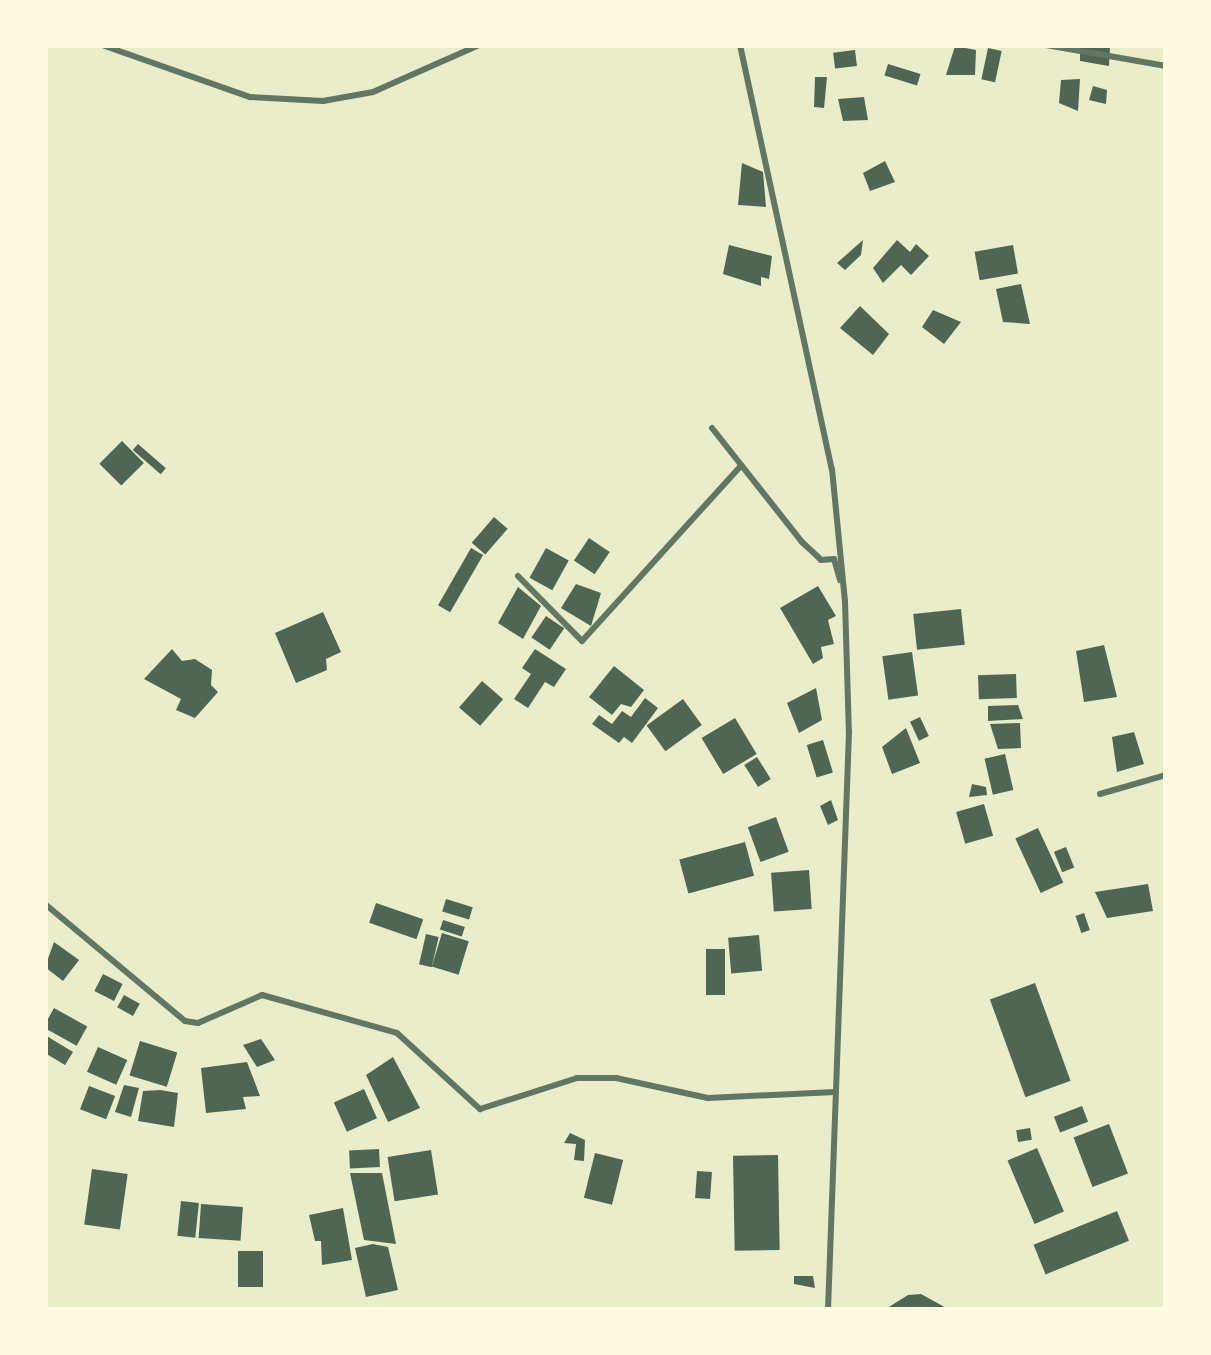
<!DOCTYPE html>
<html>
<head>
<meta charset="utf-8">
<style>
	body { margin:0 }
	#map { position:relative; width:1211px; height:1355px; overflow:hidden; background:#e9edc9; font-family:"Source Serif 4",serif }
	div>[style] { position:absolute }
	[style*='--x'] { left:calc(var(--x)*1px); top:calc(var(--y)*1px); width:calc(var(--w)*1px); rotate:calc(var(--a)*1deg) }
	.building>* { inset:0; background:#4f6655; transform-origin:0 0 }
	.minor>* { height:6px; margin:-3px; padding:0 3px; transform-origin:3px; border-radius:3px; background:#617663 }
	span { translate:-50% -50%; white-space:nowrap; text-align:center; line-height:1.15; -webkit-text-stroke:10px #fefae0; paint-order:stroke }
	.frame { position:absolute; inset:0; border:48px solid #fefae0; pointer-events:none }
</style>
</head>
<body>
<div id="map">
	<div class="building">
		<i style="clip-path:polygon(1080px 45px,1110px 47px,1109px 66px,1080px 61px)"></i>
		<i style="clip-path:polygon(955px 46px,976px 50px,975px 75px,946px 75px)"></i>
		<i style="left:988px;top:48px;width:14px;height:32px;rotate:12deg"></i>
		<i style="left:855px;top:50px;width:16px;height:22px;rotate:83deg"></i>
		<i style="left:888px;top:64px;width:34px;height:12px;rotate:17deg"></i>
		<i style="clip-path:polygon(815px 77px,827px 77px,824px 108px,814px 107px)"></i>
		<i style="clip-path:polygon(1080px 79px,1078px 111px,1059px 103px,1061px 80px)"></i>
		<i style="clip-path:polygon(1093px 86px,1107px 90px,1106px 104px,1089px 100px)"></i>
		<i style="clip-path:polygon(864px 97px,868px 120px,843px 121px,838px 99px)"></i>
		<i style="clip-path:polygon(885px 161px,895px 182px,870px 191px,863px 173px)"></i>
		<i style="clip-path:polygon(742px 163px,763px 172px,766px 207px,738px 205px)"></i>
		<i style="clip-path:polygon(863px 240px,861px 255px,845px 270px,837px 263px)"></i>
		<i style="clip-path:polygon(897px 240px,910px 252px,916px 244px,929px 256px,911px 275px,901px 265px,883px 283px,873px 268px)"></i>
		<i style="clip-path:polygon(729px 245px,772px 256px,769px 279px,761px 277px,761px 286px,723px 274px)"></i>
		<i style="left:1013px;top:245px;width:29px;height:39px;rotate:80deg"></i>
		<i style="clip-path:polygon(1021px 284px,1030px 324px,1003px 322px,996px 289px)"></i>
		<i style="clip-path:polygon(860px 306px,889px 334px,873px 355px,840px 328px)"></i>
		<i style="clip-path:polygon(933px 310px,961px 322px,944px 344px,922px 327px)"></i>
		<i style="left:122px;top:441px;width:31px;height:32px;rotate:45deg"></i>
		<i style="left:138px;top:444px;width:37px;height:8px;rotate:41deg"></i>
		<i style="left:494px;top:517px;width:18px;height:34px;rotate:41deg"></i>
		<i style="left:589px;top:538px;width:25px;height:27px;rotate:34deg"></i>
		<i style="left:471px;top:548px;width:14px;height:66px;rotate:30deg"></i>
		<i style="left:546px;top:548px;width:26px;height:34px;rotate:29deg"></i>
		<i style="clip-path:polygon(576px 584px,601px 593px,591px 626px,561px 608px)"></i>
		<i style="clip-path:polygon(818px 586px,836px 616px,828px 620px,834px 644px,821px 647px,823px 658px,813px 664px,780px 608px)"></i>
		<i style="clip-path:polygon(518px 587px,541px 606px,523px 639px,498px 623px)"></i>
		<i style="left:961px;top:609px;width:36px;height:48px;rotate:84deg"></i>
		<i style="clip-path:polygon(323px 612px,341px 652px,326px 659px,327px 670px,296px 683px,275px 633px)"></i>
		<i style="left:546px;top:616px;width:22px;height:26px;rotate:34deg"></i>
		<i style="clip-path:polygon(1104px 645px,1117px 697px,1084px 702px,1076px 651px)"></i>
		<i style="clip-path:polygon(172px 649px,182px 661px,195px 659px,212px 670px,211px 685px,218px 692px,195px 718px,176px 710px,181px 699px,144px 679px)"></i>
		<i style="clip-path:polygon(535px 649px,566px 669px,554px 687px,545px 682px,528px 708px,514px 699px,531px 674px,522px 668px)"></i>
		<i style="left:912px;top:652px;width:44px;height:30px;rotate:82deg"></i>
		<i style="clip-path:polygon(614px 666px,644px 690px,631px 707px,621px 704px,612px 715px,589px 697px)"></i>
		<i style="left:1016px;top:674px;width:24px;height:38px;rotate:88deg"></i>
		<i style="left:482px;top:681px;width:28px;height:35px;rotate:41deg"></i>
		<i style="clip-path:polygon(816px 688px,822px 720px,799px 733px,787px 703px)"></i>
		<i style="clip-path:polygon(645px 698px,658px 708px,632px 743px,624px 737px,619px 743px,592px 724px,599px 715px,612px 724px,622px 711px,631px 717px)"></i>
		<i style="left:683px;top:699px;width:32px;height:45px;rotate:54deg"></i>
		<i style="clip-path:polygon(1018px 705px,1023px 719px,988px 721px,988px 706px)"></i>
		<i style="left:920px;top:717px;width:21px;height:11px;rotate:65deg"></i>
		<i style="left:735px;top:718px;width:42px;height:39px;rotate:59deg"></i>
		<i style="clip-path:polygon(1020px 723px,1021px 748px,998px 749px,990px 724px)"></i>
		<i style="clip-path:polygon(906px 728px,920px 763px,892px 774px,882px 747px)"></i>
		<i style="clip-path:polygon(1134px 732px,1144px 764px,1117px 772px,1112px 737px)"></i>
		<i style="left:823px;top:740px;width:34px;height:17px;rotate:73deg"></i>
		<i style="left:1005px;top:754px;width:37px;height:21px;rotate:77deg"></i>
		<i style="left:757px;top:757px;width:26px;height:15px;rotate:58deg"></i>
		<i style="clip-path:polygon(972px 784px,986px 787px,987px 795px,969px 797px)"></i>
		<i style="clip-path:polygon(831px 800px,838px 820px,828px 825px,820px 806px)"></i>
		<i style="left:984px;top:804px;width:33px;height:29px;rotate:74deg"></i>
		<i style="left:776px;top:817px;width:37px;height:30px;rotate:70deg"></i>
		<i style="left:1038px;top:828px;width:60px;height:25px;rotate:65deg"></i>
		<i style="left:745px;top:842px;width:35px;height:68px;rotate:75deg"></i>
		<i style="left:1066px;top:847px;width:22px;height:13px;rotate:68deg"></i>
		<i style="left:809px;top:870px;width:39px;height:38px;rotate:86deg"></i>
		<i style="clip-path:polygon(1148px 884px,1153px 911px,1107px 918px,1095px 892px)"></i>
		<i style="left:446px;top:899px;width:28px;height:13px;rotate:17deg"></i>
		<i style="left:376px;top:903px;width:50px;height:21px;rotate:19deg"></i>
		<i style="left:1084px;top:913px;width:18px;height:9px;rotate:71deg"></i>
		<i style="left:443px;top:920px;width:23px;height:10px;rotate:18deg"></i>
		<i style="left:442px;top:933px;width:28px;height:35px;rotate:17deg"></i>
		<i style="left:426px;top:934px;width:13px;height:31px;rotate:13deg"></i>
		<i style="left:759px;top:935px;width:36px;height:31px;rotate:85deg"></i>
		<i style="clip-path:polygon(54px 942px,79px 960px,63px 981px,45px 967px)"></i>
		<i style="left:706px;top:949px;width:19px;height:46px"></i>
		<i style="left:103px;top:974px;width:22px;height:19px;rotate:27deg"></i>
		<i style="left:1035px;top:983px;width:104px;height:48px;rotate:70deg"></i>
		<i style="left:124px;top:995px;width:18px;height:14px;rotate:29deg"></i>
		<i style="left:54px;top:1008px;width:38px;height:22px;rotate:29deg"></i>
		<i style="clip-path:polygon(45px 1035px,73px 1052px,65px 1065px,45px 1053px)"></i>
		<i style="clip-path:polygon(261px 1039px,275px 1060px,257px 1067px,243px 1045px)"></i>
		<i style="left:140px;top:1041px;width:39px;height:36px;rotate:17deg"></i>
		<i style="left:98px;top:1047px;width:32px;height:27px;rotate:24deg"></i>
		<i style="clip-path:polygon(393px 1057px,420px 1108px,388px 1122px,366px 1075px)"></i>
		<i style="clip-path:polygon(247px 1062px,260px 1096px,243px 1097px,246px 1109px,206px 1113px,201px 1068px)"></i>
		<i style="clip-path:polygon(124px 1085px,139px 1088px,131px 1117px,115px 1112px)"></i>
		<i style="left:89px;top:1086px;width:28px;height:25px;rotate:21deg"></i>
		<i style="left:364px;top:1089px;width:32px;height:33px;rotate:66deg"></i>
		<i style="clip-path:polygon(160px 1090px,178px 1093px,174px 1127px,138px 1121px,143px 1091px)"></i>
		<i style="left:1082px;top:1106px;width:17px;height:30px;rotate:69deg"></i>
		<i style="left:1109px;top:1124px;width:53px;height:38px;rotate:69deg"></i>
		<i style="left:1030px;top:1128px;width:12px;height:14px;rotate:81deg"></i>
		<i style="clip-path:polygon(570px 1133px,585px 1140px,584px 1161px,574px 1160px,576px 1144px,564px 1143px)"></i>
		<i style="left:1037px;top:1148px;width:69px;height:32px;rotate:67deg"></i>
		<i style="left:379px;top:1149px;width:18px;height:30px;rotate:87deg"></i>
		<i style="left:431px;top:1150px;width:45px;height:44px;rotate:81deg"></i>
		<i style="left:595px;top:1153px;width:29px;height:46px;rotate:14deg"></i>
		<i style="left:778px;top:1155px;width:95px;height:45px;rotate:89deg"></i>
		<i style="left:92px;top:1169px;width:36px;height:56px;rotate:8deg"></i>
		<i style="left:697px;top:1171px;width:15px;height:27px;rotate:4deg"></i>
		<i style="clip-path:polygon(350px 1173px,382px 1173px,396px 1244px,364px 1240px)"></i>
		<i style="left:181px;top:1201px;width:18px;height:35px;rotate:6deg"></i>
		<i style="left:201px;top:1204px;width:42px;height:34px;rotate:4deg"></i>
		<i style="clip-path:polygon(343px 1208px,352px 1260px,322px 1265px,321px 1241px,315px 1241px,309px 1215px)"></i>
		<i style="left:1117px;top:1211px;width:32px;height:90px;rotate:68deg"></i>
		<i style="clip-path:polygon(373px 1244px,388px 1247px,398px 1290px,366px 1297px,355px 1248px)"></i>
		<i style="left:238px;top:1251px;width:25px;height:36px"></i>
		<i style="clip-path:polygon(794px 1276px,813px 1276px,815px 1288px,794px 1284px)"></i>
		<i style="clip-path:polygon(921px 1294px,950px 1310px,884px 1310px,908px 1295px)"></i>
	</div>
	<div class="minor">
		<i style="--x:102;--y:45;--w:157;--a:19.4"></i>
		<i style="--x:250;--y:97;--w:73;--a:3.1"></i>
		<i style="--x:323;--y:101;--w:51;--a:-10.2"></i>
		<i style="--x:373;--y:92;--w:116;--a:-23.9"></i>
		<i style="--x:740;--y:45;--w:434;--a:77.8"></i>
		<i style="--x:832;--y:469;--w:133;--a:84.4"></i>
		<i style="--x:845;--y:601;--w:131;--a:88.3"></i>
		<i style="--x:849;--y:732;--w:578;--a:92.08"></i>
		<i style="--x:1046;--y:45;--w:122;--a:9.9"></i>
		<i style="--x:712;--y:428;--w:145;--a:51.7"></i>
		<i style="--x:802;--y:542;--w:26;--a:43"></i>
		<i style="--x:821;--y:560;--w:13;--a:-4"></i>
		<i style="--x:834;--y:559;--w:22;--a:74"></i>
		<i style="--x:518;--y:576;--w:91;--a:45.4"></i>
		<i style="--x:582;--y:641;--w:235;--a:-47.8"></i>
		<i style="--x:1100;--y:794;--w:69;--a:-16.1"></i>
		<i style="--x:45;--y:904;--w:182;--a:39.9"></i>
		<i style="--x:185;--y:1021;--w:13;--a:9"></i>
		<i style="--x:198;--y:1023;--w:70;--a:-23.6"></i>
		<i style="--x:262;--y:995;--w:140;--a:15.7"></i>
		<i style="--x:397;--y:1033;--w:113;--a:42.5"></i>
		<i style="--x:480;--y:1109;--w:102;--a:-17.7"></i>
		<i style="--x:577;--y:1078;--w:39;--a:0"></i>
		<i style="--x:616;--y:1078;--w:94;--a:12.3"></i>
		<i style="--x:708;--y:1098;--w:127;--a:-2.7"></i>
	</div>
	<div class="frame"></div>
</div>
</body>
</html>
